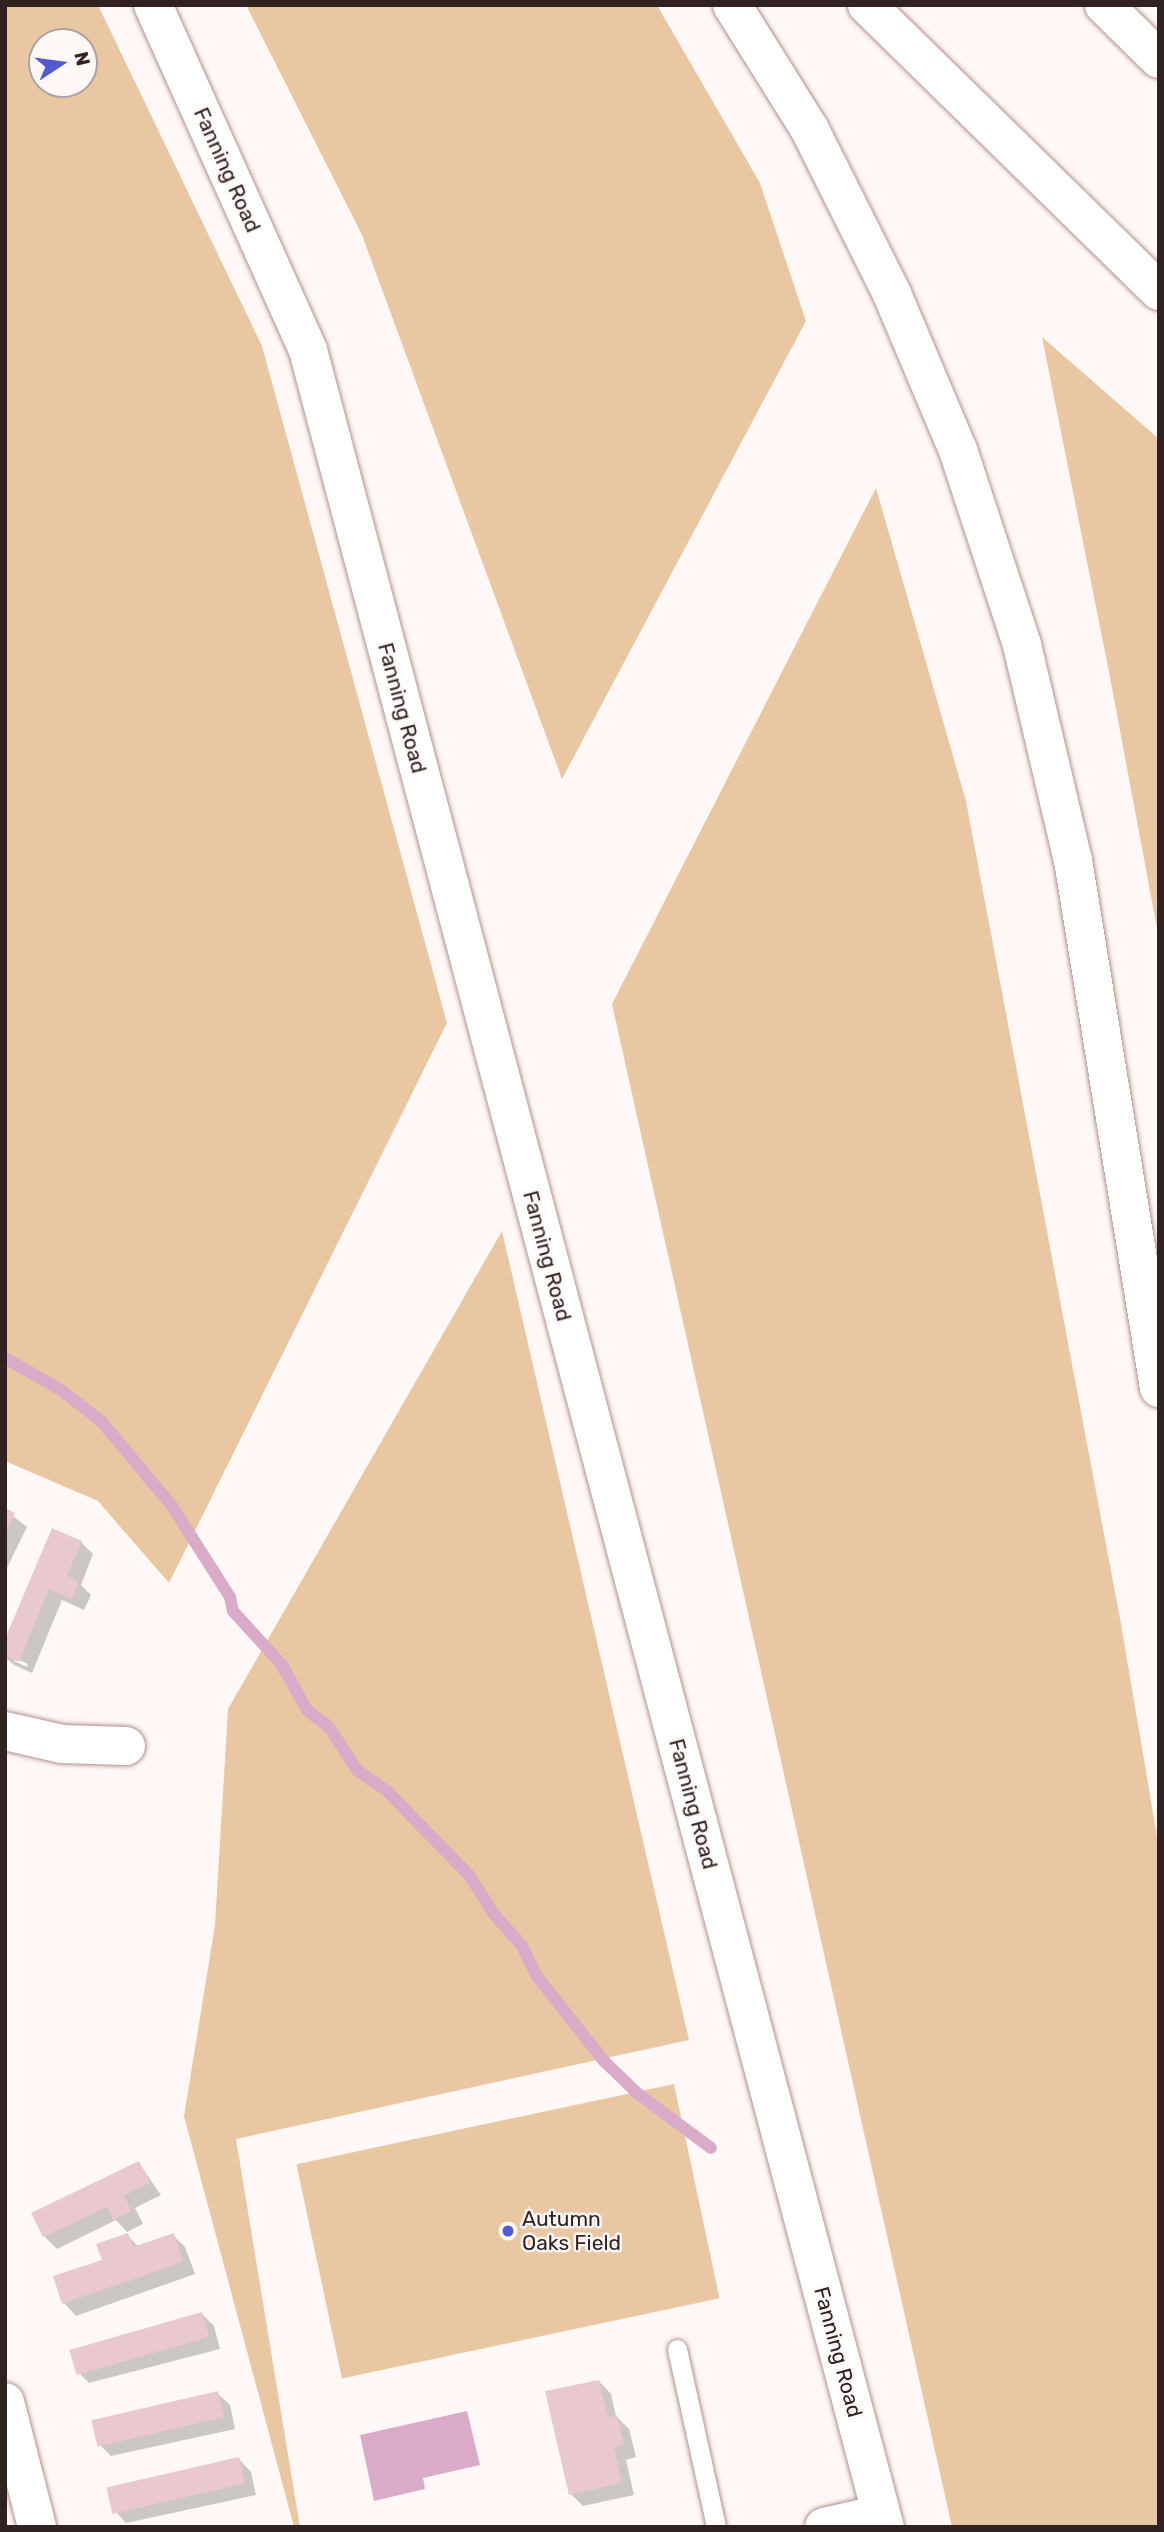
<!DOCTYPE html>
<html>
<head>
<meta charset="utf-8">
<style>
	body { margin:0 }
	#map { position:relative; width:1164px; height:2532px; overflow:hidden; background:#fff8f7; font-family:Rubik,sans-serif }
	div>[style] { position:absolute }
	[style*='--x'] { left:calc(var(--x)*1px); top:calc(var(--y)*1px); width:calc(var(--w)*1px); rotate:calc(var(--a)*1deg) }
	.green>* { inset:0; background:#eac7a3; transform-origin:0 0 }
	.water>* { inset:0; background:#d9abc8 }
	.shadow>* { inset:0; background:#0003 }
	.stream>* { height:12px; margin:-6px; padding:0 6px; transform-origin:6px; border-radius:6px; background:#d9abc8 }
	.building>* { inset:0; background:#eac8d0; transform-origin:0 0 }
	.roads { filter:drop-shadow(0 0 2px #b2918e) drop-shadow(0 0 2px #b2918e) }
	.lane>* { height:19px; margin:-9.5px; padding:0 9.5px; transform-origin:9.5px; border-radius:9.5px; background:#fff }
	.street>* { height:38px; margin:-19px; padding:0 19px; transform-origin:19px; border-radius:19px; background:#fff }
	.highway>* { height:38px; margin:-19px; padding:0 19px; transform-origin:19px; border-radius:19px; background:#fff }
	.dots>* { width:19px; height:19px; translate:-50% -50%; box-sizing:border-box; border:4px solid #fff8f7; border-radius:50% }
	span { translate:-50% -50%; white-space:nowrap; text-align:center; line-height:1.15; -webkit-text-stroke:5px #fff8f7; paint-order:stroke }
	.street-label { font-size:21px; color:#2f2221 }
	.poi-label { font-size:21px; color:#2f2221 }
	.left { translate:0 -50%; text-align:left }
	.frame { position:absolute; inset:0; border:7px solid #2f2221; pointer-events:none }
	.north { position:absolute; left:28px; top:28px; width:70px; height:70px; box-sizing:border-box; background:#fff8f7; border:2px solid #aca2a1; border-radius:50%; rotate:77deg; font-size:19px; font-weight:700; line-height:28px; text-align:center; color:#2f2221 }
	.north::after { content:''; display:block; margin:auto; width:24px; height:32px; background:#535ad0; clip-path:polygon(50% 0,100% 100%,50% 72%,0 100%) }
</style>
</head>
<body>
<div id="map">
	<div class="green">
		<i style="clip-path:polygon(evenodd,5px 5px,98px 5px,262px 346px,447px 1023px,169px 1583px,98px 1501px,5px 1461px,5px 5px,84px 42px,84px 84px,42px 84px,42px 42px,84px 42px)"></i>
		<i style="clip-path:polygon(246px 5px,657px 5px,760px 183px,806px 321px,562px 779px,362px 235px)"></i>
		<i style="clip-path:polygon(1042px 337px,1159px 439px,1159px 939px,1110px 677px)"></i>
		<i style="clip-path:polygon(876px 488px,966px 801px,1121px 1624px,1159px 1848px,1159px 2527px,952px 2527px,612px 1004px)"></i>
		<i style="clip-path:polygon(502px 1231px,689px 2040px,236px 2139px,300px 2527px,294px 2527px,184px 2116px,215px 1925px,228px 1709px)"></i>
		<i style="left:674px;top:2084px;width:219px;height:386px;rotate:78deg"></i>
	</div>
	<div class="water">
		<i style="clip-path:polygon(467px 2411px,480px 2465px,423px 2478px,425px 2489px,374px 2501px,360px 2435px)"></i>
	</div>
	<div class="shadow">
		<i style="clip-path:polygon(5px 1510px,27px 1527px,5px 1572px)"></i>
		<i style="clip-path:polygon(evenodd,81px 1542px,93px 1554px,81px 1585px,91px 1595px,84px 1610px,62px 1600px,32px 1673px,14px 1665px,5px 1657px,5px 1644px,81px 1542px,14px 1658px,28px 1664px,27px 1667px,14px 1661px,14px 1658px)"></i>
		<i style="clip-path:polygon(139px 2163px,161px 2195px,135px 2208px,143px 2224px,127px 2232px,116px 2220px,57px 2249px,44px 2236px,34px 2214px)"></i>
		<i style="clip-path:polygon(127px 2235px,139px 2247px,173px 2235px,185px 2247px,195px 2274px,76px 2316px,64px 2303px,56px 2278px,104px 2261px)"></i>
		<i style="clip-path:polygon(202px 2314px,214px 2326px,220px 2349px,89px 2383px,76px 2370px)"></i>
		<i style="clip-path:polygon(599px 2381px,611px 2394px,616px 2416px,629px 2429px,636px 2457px,626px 2460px,634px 2495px,583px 2506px,571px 2494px)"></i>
		<i style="clip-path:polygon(217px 2393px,230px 2405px,235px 2429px,111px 2456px,98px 2443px)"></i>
		<i style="clip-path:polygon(239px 2459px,251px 2472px,256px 2495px,126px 2523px,114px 2510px)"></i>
	</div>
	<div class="stream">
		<i style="--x:5;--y:1358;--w:64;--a:29.7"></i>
		<i style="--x:61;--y:1390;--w:51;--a:37.8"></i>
		<i style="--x:101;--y:1421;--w:111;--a:50.1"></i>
		<i style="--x:172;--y:1506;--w:108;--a:57.5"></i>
		<i style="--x:230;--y:1597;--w:14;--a:78"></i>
		<i style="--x:233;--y:1611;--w:73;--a:47.8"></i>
		<i style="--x:282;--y:1665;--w:51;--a:60.9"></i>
		<i style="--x:307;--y:1710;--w:28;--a:38"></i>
		<i style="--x:329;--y:1727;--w:51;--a:56.9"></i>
		<i style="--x:357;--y:1770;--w:38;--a:35"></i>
		<i style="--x:388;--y:1792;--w:116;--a:45.7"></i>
		<i style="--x:469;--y:1875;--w:45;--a:57.7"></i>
		<i style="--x:493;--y:1913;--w:44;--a:48.7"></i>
		<i style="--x:522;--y:1946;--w:32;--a:64"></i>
		<i style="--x:536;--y:1975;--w:110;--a:51.7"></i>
		<i style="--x:604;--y:2061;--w:46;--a:44.1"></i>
		<i style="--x:637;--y:2093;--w:92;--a:36.6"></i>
	</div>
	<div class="building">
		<i style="clip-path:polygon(5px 1508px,15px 1513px,5px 1534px)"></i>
		<i style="clip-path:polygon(52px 1528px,82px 1541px,67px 1576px,79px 1581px,72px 1599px,49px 1589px,19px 1662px,5px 1656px,5px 1639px)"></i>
		<i style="clip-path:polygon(139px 2161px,150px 2183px,124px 2195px,131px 2211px,113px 2220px,107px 2207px,43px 2237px,31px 2213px)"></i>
		<i style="clip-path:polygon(128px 2233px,133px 2247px,174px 2233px,183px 2262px,62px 2304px,53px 2276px,102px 2260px,96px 2244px)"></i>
		<i style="left:202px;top:2312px;width:26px;height:138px;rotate:74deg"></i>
		<i style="clip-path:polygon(599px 2380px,608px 2417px,617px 2415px,624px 2445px,614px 2447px,622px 2483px,569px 2495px,545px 2391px)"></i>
		<i style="left:218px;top:2391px;width:27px;height:130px;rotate:77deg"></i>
		<i style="left:239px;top:2457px;width:27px;height:136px;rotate:77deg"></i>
	</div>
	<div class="roads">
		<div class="lane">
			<i style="--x:677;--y:2349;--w:182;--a:77.6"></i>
		</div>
		<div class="street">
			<i style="--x:153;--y:5;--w:378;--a:65.8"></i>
			<i style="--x:308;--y:350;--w:2252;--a:75.16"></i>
			<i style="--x:5;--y:1731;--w:58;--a:12.8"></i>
			<i style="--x:62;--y:1744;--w:64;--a:1.8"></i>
			<i style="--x:5;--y:2402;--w:129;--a:75.6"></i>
			<i style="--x:824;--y:2527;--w:58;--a:-12.8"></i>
		</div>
		<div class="highway">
			<i style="--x:732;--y:5;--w:147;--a:58"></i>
			<i style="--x:810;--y:130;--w:183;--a:63.4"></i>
			<i style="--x:892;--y:294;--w:169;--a:67.1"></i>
			<i style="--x:958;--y:450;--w:205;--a:71.8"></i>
			<i style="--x:1022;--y:645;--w:221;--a:76.7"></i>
			<i style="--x:1073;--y:860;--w:535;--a:80.75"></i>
			<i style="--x:867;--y:5;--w:409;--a:44.4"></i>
			<i style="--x:1104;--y:5;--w:77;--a:44.5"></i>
		</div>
	</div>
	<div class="dots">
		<i style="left:508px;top:2231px;background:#535ad0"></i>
	</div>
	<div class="street-label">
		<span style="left:227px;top:170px;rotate:66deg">Fanning Road</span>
		<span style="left:402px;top:708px;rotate:75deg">Fanning Road</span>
		<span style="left:547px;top:1256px;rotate:75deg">Fanning Road</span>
		<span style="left:693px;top:1804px;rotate:75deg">Fanning Road</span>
		<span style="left:838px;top:2352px;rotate:75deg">Fanning Road</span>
	</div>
	<div class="poi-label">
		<span class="left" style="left:522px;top:2231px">Autumn<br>Oaks Field</span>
	</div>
	<div class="frame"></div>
	<div class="north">N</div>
</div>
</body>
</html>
